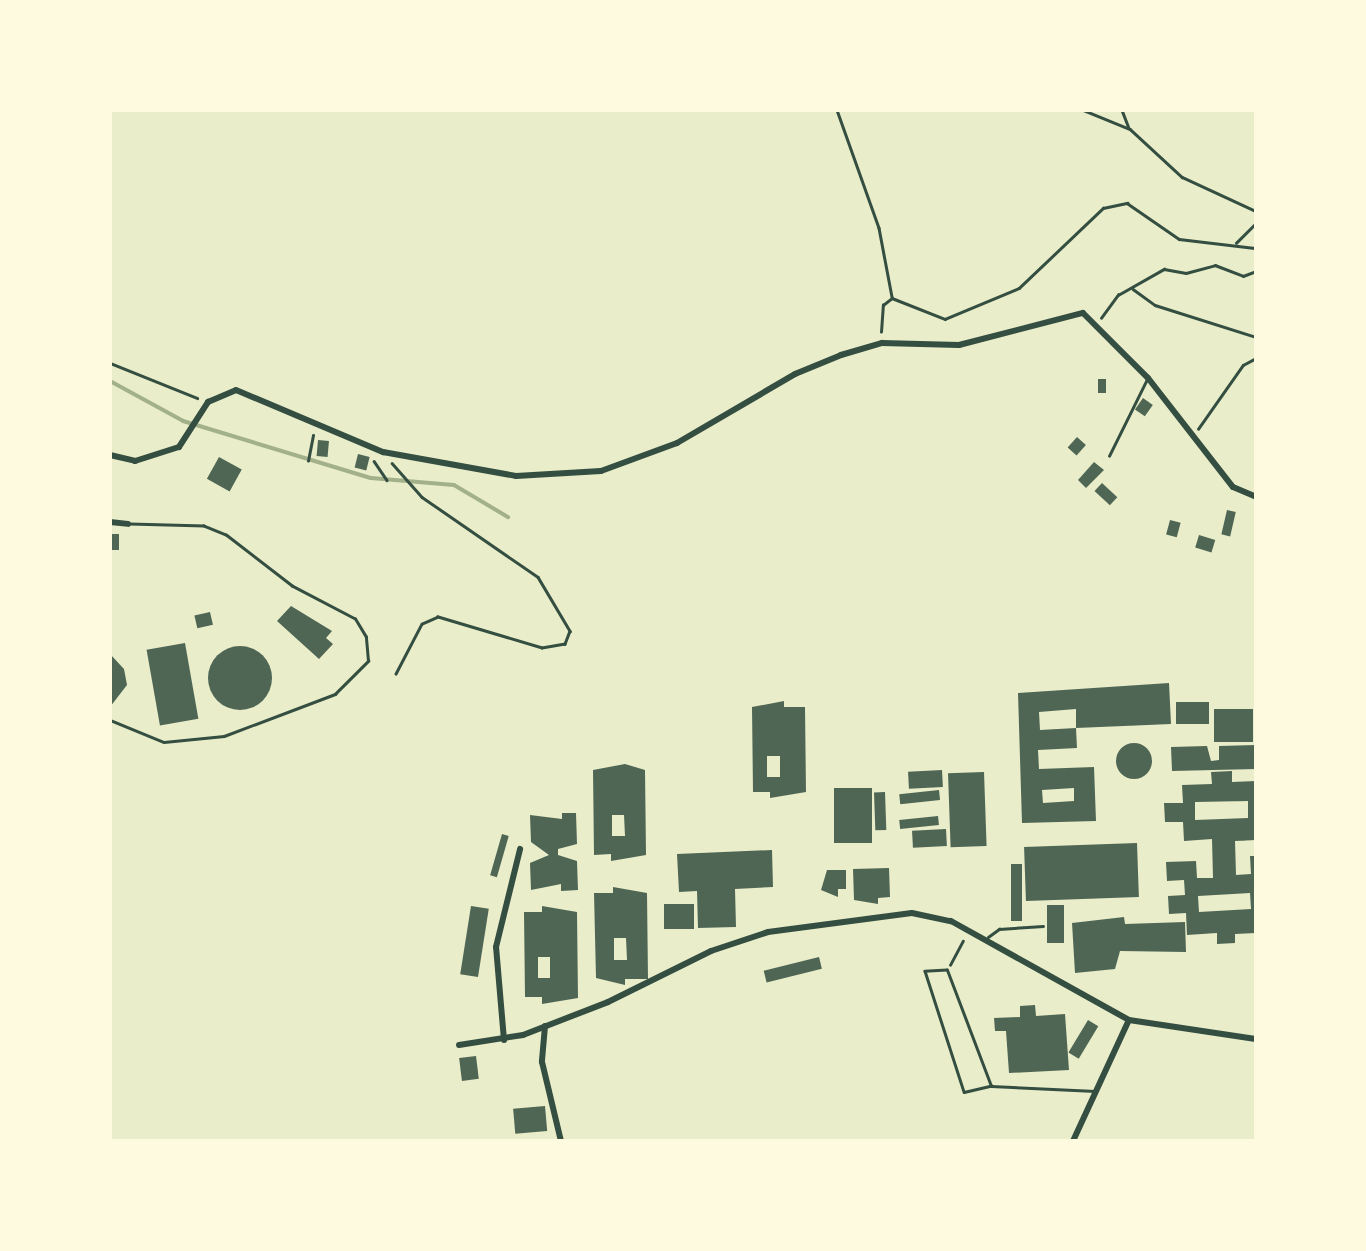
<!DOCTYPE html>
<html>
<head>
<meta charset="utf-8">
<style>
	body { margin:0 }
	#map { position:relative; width:1366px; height:1251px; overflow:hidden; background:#e9edc9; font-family:"Noto Sans",sans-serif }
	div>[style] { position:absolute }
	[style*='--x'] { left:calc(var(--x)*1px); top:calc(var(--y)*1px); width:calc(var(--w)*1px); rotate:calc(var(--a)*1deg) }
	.stream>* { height:4px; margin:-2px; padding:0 2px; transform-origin:2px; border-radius:2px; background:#a3b18a }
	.building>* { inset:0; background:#4f6655; transform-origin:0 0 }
	.round { border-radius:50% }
	.path>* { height:2.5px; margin:-1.25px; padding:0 1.25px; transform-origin:1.25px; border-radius:1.25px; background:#344e41 }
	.service>* { height:2.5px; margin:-1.25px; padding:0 1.25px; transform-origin:1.25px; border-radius:1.25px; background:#344e41 }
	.minor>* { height:6px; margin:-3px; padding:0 3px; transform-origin:3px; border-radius:3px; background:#344e41 }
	span { translate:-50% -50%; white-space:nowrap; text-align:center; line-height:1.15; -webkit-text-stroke:9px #fefae0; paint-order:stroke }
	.frame { position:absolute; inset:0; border:112px solid #fefae0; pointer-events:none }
</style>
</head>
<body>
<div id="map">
	<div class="stream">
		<i style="--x:110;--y:381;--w:83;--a:28.7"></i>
		<i style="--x:183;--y:421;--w:196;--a:16.9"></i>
		<i style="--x:371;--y:478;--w:83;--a:4.8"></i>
		<i style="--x:454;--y:485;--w:63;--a:30.7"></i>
	</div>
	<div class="building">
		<i style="left:1098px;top:379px;width:8px;height:14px"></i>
		<i style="left:1143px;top:398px;width:12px;height:14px;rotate:35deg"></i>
		<i style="left:1077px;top:437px;width:12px;height:14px;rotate:42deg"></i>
		<i style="left:318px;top:440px;width:11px;height:16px;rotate:5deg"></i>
		<i style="left:358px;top:454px;width:12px;height:14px;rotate:14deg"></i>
		<i style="left:219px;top:457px;width:26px;height:25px;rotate:29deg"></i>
		<i style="clip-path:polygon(1094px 462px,1104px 470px,1086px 488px,1078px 480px)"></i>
		<i style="left:1102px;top:483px;width:21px;height:11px;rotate:43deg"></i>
		<i style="left:1227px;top:510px;width:9px;height:25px;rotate:13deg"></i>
		<i style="left:1170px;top:520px;width:11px;height:15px;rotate:15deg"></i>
		<i style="left:110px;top:534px;width:9px;height:16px"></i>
		<i style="left:1199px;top:535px;width:17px;height:13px;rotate:17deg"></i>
		<i style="clip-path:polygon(291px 606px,332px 631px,326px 638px,333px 644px,319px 659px,277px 621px)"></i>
		<i style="left:210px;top:612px;width:13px;height:16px;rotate:77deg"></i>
		<i style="left:185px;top:643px;width:77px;height:39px;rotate:80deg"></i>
		<i class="round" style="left:208px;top:646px;width:64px;height:64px"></i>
		<i style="clip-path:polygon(110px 654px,124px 669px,127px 685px,110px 707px)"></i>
		<i style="clip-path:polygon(evenodd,1169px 683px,1171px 724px,1076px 728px,1076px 709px,1039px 712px,1040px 730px,1076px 728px,1077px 748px,1038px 750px,1039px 769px,1094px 767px,1096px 821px,1022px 823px,1018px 693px,1169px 683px,1074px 788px,1074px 801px,1043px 803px,1042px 790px,1074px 788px)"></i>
		<i style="clip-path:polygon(evenodd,784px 701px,784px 707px,805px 707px,806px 792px,770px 798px,770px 792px,753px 792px,752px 707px,784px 701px,767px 756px,780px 756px,780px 777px,767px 777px,767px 756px)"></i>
		<i style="left:1209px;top:702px;width:22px;height:33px;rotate:90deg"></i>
		<i style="left:1214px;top:709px;width:39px;height:33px"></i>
		<i class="round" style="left:1116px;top:743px;width:36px;height:36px"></i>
		<i style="clip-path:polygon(1256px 745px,1256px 769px,1172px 771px,1171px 747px,1207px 746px,1211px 761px,1219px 760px,1219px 746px)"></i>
		<i style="clip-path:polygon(evenodd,625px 764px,645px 770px,646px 855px,611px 861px,611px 854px,594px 855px,593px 770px,625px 764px,612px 815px,624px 815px,625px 836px,612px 836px,612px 815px)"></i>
		<i style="left:942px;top:770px;width:17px;height:34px;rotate:87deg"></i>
		<i style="clip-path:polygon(evenodd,1232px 771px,1232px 782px,1256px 781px,1256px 840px,1235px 841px,1236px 875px,1251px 874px,1250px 856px,1256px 856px,1256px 933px,1235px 934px,1235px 943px,1217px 944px,1217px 933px,1187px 935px,1186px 913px,1169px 914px,1168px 896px,1185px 895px,1184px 880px,1167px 881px,1166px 862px,1196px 861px,1197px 878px,1213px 878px,1212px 839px,1184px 841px,1183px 822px,1165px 822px,1164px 803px,1183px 803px,1182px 785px,1212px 784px,1211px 772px,1232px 771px,1248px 801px,1248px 818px,1195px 820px,1195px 802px,1248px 801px,1232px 771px,1250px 893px,1251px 909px,1199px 912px,1198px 896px,1250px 893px)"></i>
		<i style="left:984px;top:772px;width:74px;height:36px;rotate:88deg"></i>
		<i style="left:834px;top:788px;width:38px;height:55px"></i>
		<i style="left:939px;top:790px;width:10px;height:40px;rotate:84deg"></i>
		<i style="left:885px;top:792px;width:38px;height:11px;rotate:88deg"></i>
		<i style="clip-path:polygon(562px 813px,576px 813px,577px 844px,558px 849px,558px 855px,577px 861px,578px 890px,561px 891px,561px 884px,531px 890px,530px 863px,549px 855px,531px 842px,530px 815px,562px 819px)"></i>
		<i style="left:938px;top:816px;width:9px;height:39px;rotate:84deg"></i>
		<i style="left:946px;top:829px;width:17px;height:34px;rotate:87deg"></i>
		<i style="left:502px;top:834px;width:7px;height:43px;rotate:16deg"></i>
		<i style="left:1137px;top:843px;width:54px;height:113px;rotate:88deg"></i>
		<i style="clip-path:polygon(772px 850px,773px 887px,735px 889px,736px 927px,698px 928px,697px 891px,679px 892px,677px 854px)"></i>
		<i style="left:1011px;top:864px;width:11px;height:57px"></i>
		<i style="clip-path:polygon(889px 868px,890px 897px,878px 898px,878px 904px,854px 900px,853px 869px)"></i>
		<i style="clip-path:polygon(827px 870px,846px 870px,846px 889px,838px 889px,838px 897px,821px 890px)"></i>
		<i style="clip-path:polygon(evenodd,613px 887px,647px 893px,648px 979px,625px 979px,625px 985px,596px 978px,594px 893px,613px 893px,613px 887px,614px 938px,626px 938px,627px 960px,614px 960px,614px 938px)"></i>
		<i style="left:664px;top:904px;width:30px;height:25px"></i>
		<i style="left:1047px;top:905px;width:17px;height:38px"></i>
		<i style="left:471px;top:906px;width:18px;height:69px;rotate:9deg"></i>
		<i style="clip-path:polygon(evenodd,542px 906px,577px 912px,578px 998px,542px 1004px,542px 997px,525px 997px,524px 912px,542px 912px,542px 906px,538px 957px,550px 957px,550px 978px,538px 978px,538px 957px)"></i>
		<i style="clip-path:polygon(1124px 917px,1125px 924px,1185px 922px,1186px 952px,1120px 951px,1115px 969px,1075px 973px,1072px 923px)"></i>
		<i style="left:819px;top:957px;width:12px;height:57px;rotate:76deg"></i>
		<i style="clip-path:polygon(1035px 1005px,1036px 1016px,1065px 1014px,1069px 1070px,1009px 1073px,1006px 1031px,995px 1031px,994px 1018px,1020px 1017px,1020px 1006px)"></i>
		<i style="left:1088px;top:1020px;width:12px;height:38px;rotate:31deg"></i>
		<i style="left:476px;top:1056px;width:23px;height:17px;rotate:83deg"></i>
		<i style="left:545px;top:1106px;width:25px;height:32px;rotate:85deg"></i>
	</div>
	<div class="path">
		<i style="--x:837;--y:110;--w:125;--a:70.4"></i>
		<i style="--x:879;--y:228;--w:70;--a:79.3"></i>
		<i style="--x:1083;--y:110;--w:51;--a:22"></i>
		<i style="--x:1130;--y:129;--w:71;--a:42.7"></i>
		<i style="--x:1182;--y:177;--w:81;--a:24.7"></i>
		<i style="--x:1122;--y:110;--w:19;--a:69"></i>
		<i style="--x:1236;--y:243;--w:28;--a:-45"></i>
		<i style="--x:1133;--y:289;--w:27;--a:36"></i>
		<i style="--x:1155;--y:305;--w:106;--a:17.6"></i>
		<i style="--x:1101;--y:318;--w:29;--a:-54"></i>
		<i style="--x:1118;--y:295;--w:53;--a:-29.5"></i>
		<i style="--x:1164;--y:269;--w:22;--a:10"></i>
		<i style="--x:1186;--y:273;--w:30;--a:-15"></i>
		<i style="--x:1215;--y:265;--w:30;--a:21"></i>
		<i style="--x:1243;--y:276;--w:14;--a:-21"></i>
		<i style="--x:881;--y:332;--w:27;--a:-86"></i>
		<i style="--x:883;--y:305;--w:11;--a:-38"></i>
		<i style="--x:892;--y:298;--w:57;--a:21.6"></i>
		<i style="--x:945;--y:319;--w:80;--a:-22.7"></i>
		<i style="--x:1019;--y:288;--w:116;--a:-43.6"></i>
		<i style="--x:1103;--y:208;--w:25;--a:-12"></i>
		<i style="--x:1127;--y:203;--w:63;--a:34.7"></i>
		<i style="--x:1179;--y:239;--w:78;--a:6.7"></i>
		<i style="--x:110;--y:363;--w:94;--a:21.9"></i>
		<i style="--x:1198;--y:429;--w:78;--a:-54.9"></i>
		<i style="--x:1243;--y:365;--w:15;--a:-28"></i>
		<i style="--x:308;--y:461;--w:26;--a:-79"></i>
		<i style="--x:374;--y:461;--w:23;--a:56"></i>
		<i style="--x:392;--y:463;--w:45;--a:48.6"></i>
		<i style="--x:422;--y:497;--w:141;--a:34.6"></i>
		<i style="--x:538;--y:577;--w:63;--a:59.3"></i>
		<i style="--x:570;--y:631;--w:14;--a:111"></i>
		<i style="--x:565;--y:644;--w:23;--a:170"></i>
		<i style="--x:542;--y:648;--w:109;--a:-163.4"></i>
		<i style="--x:438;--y:617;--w:17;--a:156"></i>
		<i style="--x:422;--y:624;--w:56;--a:117.5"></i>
		<i style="--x:950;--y:965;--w:27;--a:-62"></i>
	</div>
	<div class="service">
		<i style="--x:1109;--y:456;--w:86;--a:-63.7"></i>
		<i style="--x:110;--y:720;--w:58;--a:22.2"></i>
		<i style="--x:164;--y:742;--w:60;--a:-5.7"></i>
		<i style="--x:224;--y:736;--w:119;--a:-20.7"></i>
		<i style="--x:335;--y:694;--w:47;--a:-45"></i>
		<i style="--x:368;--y:661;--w:24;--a:-95"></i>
		<i style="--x:366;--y:637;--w:21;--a:-121"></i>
		<i style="--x:355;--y:619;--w:71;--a:-152.4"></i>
		<i style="--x:292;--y:586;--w:83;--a:-142.3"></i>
		<i style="--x:226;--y:535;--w:24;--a:-158"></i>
		<i style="--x:204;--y:526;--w:74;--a:-178.5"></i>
		<i style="--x:988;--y:937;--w:14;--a:-36"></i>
		<i style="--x:999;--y:929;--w:44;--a:-3.9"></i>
		<i style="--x:991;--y:1086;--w:124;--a:-110.8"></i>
		<i style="--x:947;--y:970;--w:22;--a:177"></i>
		<i style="--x:925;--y:971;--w:127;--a:72.1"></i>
		<i style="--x:964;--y:1092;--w:28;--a:-13"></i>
		<i style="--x:991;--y:1086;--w:104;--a:2.8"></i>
	</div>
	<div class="minor">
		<i style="--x:110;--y:455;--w:26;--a:13"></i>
		<i style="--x:135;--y:461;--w:46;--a:-17.7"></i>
		<i style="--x:179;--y:447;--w:54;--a:-57.2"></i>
		<i style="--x:208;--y:402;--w:30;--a:-23"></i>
		<i style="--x:236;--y:390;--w:160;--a:22.9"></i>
		<i style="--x:383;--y:452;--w:135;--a:10.2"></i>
		<i style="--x:516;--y:476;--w:85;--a:-3.4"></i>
		<i style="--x:601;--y:471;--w:81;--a:-20.2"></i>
		<i style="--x:677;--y:443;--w:137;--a:-30.3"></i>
		<i style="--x:795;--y:374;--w:50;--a:-22.4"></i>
		<i style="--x:841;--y:355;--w:43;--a:-16.3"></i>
		<i style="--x:882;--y:343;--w:77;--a:1.5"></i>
		<i style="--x:959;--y:345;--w:128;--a:-14.5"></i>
		<i style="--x:1083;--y:313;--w:92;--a:45"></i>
		<i style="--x:1148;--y:378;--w:138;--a:52.1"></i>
		<i style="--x:1233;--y:487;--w:25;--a:23"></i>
		<i style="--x:110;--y:522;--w:18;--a:6"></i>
		<i style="--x:545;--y:1026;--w:36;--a:95"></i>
		<i style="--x:542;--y:1062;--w:81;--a:76.5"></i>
		<i style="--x:504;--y:1040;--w:93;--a:-94.9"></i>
		<i style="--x:496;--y:947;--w:101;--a:-76.2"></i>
		<i style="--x:459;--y:1045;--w:65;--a:-8.9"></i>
		<i style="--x:523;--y:1035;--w:91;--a:-21.2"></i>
		<i style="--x:608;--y:1002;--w:115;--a:-26.3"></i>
		<i style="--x:711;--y:951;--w:60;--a:-18.4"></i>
		<i style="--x:768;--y:932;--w:145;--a:-7.5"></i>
		<i style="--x:912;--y:913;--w:40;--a:12"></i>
		<i style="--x:951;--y:921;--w:204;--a:29.1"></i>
		<i style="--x:1129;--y:1020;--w:128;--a:8.5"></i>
		<i style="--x:1073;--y:1141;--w:133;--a:-65.2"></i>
	</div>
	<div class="frame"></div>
</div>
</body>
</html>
